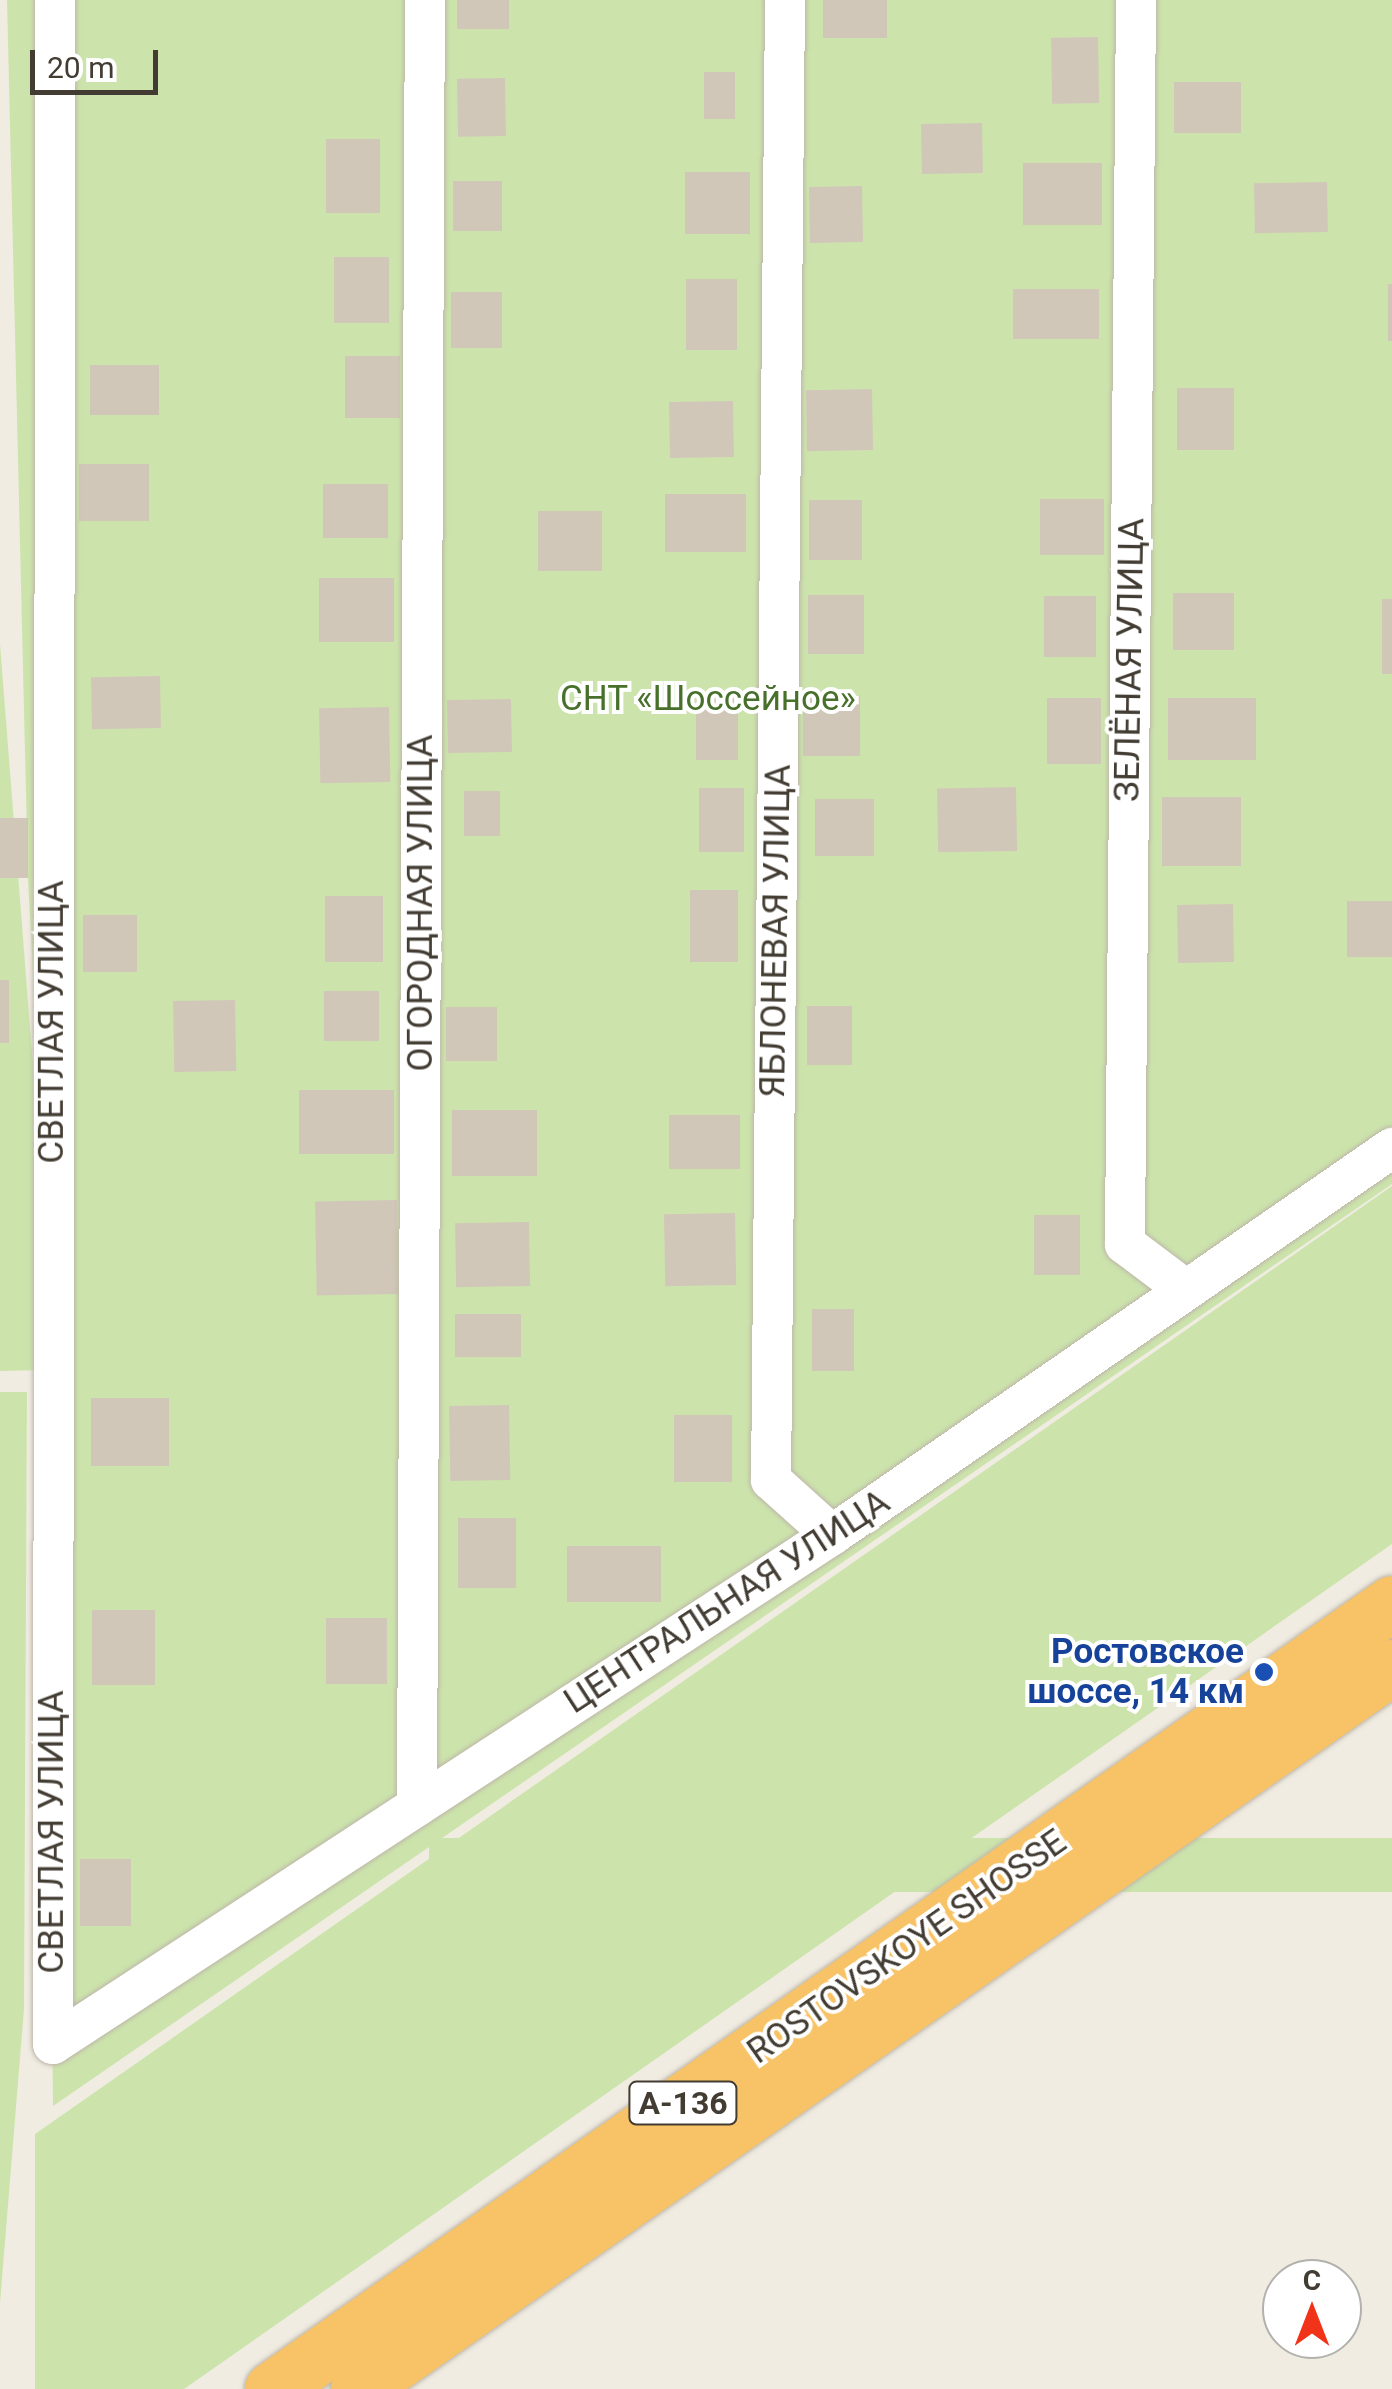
<!DOCTYPE html>
<html>
<head>
<meta charset="utf-8">
<style>
	body { margin:0 }
	#map { position:relative; width:1392px; height:2389px; overflow:hidden; background:#f0ece2; font-family:Roboto,sans-serif }
	div>[style] { position:absolute }
	[style*='--x'] { left:calc(var(--x)*1px); top:calc(var(--y)*1px); width:calc(var(--w)*1px); rotate:calc(var(--a)*1deg) }
	.green>* { inset:0; background:#cce4ac; transform-origin:0 0 }
	.building>* { inset:0; background:#d1c7b8; transform-origin:0 0 }
	.roads { filter:drop-shadow(0 0 2px #beb6a9) drop-shadow(0 0 2px #beb6a9) }
	.street>* { height:40px; margin:-20px; padding:0 20px; transform-origin:20px; border-radius:20px; background:#fff }
	.highway>* { height:55px; margin:-27.5px; padding:0 27.5px; transform-origin:27.5px; border-radius:27.5px; background:#f8c366 }
	.dots>* { width:28px; height:28px; translate:-50% -50%; box-sizing:border-box; border:5px solid #fff; border-radius:50% }
	span { translate:-50% -50%; white-space:nowrap; text-align:center; line-height:1.15; -webkit-text-stroke:8px #fff; paint-order:stroke }
	.shield-label span { padding:2px 8px; background:#fff; border:2px solid; border-radius:8px; -webkit-text-stroke-width:0 }
	.shield-label { font-size:32px; color:#423c33; font-weight:700 }
	.street-label { font-size:35px; color:#423c33 }
	.park-label { font-size:35px; color:#47702a }
	.transit-label { font-size:35px; color:#164399; font-weight:700 }
	.right { translate:-100% -50%; text-align:right }
	.north { position:absolute; left:1262px; top:2259px; width:100px; height:100px; box-sizing:border-box; background:#fff; border:2px solid #b3b1ad; border-radius:50%; rotate:0deg; font-size:28px; font-weight:700; line-height:40px; text-align:center; color:#423c33 }
	.north::after { content:''; display:block; margin:auto; width:35px; height:45px; background:#f13319; clip-path:polygon(50% 0,100% 100%,50% 72%,0 100%) }
	.scale { position:absolute; left:30px; top:50px; width:128px; height:45px; box-sizing:border-box; border:5px solid #423c33; border-top:0; padding-left:12px; font-size:30px; line-height:35px; white-space:nowrap; color:#423c33; -webkit-text-stroke:8px #fff; paint-order:stroke }
</style>
</head>
<body>
<div id="map">
	<div class="green">
		<i style="clip-path:polygon(7px 0,1392px 0,1392px 1184px,53px 2106px,46px 1370px,0 1371px,0 644px,48px 1257px,28px 878px)"></i>
		<i style="clip-path:polygon(1392px 1186px,1392px 1544px,184px 2389px,35px 2389px,35px 2134px)"></i>
		<i style="clip-path:polygon(0 1392px,27px 1392px,24px 2009px,0 2303px)"></i>
		<i style="left:1392px;top:1838px;width:54px;height:963px;rotate:90deg"></i>
	</div>
	<div class="building">
		<i style="left:457px;top:0;width:52px;height:29px"></i>
		<i style="left:823px;top:0;width:64px;height:38px"></i>
		<i style="left:1098px;top:37px;width:66px;height:47px;rotate:89deg"></i>
		<i style="left:704px;top:72px;width:31px;height:47px"></i>
		<i style="left:505px;top:78px;width:58px;height:48px;rotate:89deg"></i>
		<i style="left:1174px;top:82px;width:67px;height:51px"></i>
		<i style="left:982px;top:123px;width:50px;height:61px;rotate:89deg"></i>
		<i style="left:380px;top:139px;width:74px;height:54px;rotate:90deg"></i>
		<i style="left:1023px;top:163px;width:79px;height:62px"></i>
		<i style="left:750px;top:172px;width:62px;height:65px;rotate:90deg"></i>
		<i style="left:453px;top:181px;width:49px;height:50px"></i>
		<i style="left:1327px;top:182px;width:50px;height:73px;rotate:89deg"></i>
		<i style="left:862px;top:186px;width:56px;height:53px;rotate:89deg"></i>
		<i style="left:334px;top:257px;width:55px;height:66px"></i>
		<i style="left:686px;top:279px;width:51px;height:71px"></i>
		<i style="left:1388px;top:284px;width:4px;height:57px"></i>
		<i style="left:1013px;top:289px;width:86px;height:50px"></i>
		<i style="left:502px;top:292px;width:56px;height:51px;rotate:90deg"></i>
		<i style="left:345px;top:356px;width:55px;height:62px"></i>
		<i style="left:159px;top:365px;width:50px;height:69px;rotate:90deg"></i>
		<i style="left:1177px;top:388px;width:57px;height:62px"></i>
		<i style="left:872px;top:389px;width:61px;height:66px;rotate:89deg"></i>
		<i style="left:733px;top:401px;width:56px;height:64px;rotate:89deg"></i>
		<i style="left:79px;top:464px;width:70px;height:57px"></i>
		<i style="left:323px;top:484px;width:65px;height:54px"></i>
		<i style="left:746px;top:494px;width:58px;height:81px;rotate:90deg"></i>
		<i style="left:1040px;top:499px;width:64px;height:56px"></i>
		<i style="left:862px;top:500px;width:60px;height:53px;rotate:90deg"></i>
		<i style="left:602px;top:511px;width:60px;height:64px;rotate:90deg"></i>
		<i style="left:394px;top:578px;width:64px;height:75px;rotate:90deg"></i>
		<i style="left:1173px;top:593px;width:61px;height:57px"></i>
		<i style="left:864px;top:595px;width:59px;height:56px;rotate:90deg"></i>
		<i style="left:1044px;top:596px;width:52px;height:61px"></i>
		<i style="left:1392px;top:599px;width:75px;height:10px;rotate:90deg"></i>
		<i style="left:160px;top:676px;width:52px;height:69px;rotate:89deg"></i>
		<i style="left:696px;top:692px;width:42px;height:68px"></i>
		<i style="left:803px;top:696px;width:57px;height:60px"></i>
		<i style="left:1101px;top:698px;width:66px;height:54px;rotate:90deg"></i>
		<i style="left:1168px;top:698px;width:88px;height:62px"></i>
		<i style="left:511px;top:699px;width:53px;height:64px;rotate:89deg"></i>
		<i style="left:389px;top:707px;width:75px;height:70px;rotate:89deg"></i>
		<i style="left:1016px;top:787px;width:64px;height:79px;rotate:89deg"></i>
		<i style="left:744px;top:788px;width:64px;height:45px;rotate:90deg"></i>
		<i style="left:464px;top:791px;width:36px;height:45px"></i>
		<i style="left:1162px;top:797px;width:79px;height:69px"></i>
		<i style="left:815px;top:799px;width:59px;height:57px"></i>
		<i style="left:0;top:818px;width:28px;height:60px"></i>
		<i style="left:690px;top:890px;width:48px;height:72px"></i>
		<i style="left:325px;top:896px;width:58px;height:66px"></i>
		<i style="left:1392px;top:901px;width:56px;height:45px;rotate:90deg"></i>
		<i style="left:1233px;top:904px;width:58px;height:56px;rotate:89deg"></i>
		<i style="left:83px;top:915px;width:54px;height:57px"></i>
		<i style="left:0;top:980px;width:9px;height:63px"></i>
		<i style="left:324px;top:991px;width:55px;height:50px"></i>
		<i style="left:235px;top:1000px;width:71px;height:62px;rotate:89deg"></i>
		<i style="left:807px;top:1006px;width:45px;height:59px"></i>
		<i style="left:497px;top:1007px;width:54px;height:51px;rotate:90deg"></i>
		<i style="left:394px;top:1090px;width:64px;height:95px;rotate:90deg"></i>
		<i style="left:452px;top:1110px;width:85px;height:66px"></i>
		<i style="left:669px;top:1115px;width:71px;height:54px"></i>
		<i style="left:397px;top:1200px;width:94px;height:82px;rotate:89deg"></i>
		<i style="left:735px;top:1213px;width:72px;height:71px;rotate:89deg"></i>
		<i style="left:1080px;top:1215px;width:60px;height:46px;rotate:90deg"></i>
		<i style="left:529px;top:1222px;width:64px;height:74px;rotate:89deg"></i>
		<i style="left:812px;top:1309px;width:42px;height:62px"></i>
		<i style="left:455px;top:1314px;width:66px;height:43px"></i>
		<i style="left:91px;top:1398px;width:78px;height:68px"></i>
		<i style="left:509px;top:1405px;width:75px;height:60px;rotate:89deg"></i>
		<i style="left:674px;top:1415px;width:58px;height:67px"></i>
		<i style="left:516px;top:1518px;width:70px;height:58px;rotate:90deg"></i>
		<i style="left:567px;top:1546px;width:94px;height:56px"></i>
		<i style="left:92px;top:1610px;width:63px;height:75px"></i>
		<i style="left:326px;top:1618px;width:61px;height:66px"></i>
		<i style="left:80px;top:1859px;width:51px;height:67px"></i>
	</div>
	<div class="roads">
		<div class="street">
			<i style="--x:785;--y:0;--w:1480;--a:90.54"></i>
			<i style="--x:771;--y:1480;--w:82;--a:42"></i>
			<i style="--x:1136;--y:0;--w:1244;--a:90.51"></i>
			<i style="--x:1125;--y:1244;--w:76;--a:37"></i>
			<i style="--x:417;--y:1806;--w:1806;--a:-89.75"></i>
			<i style="--x:53;--y:2044;--w:2044;--a:-89.94"></i>
			<i style="--x:53;--y:2044;--w:931;--a:-33.16"></i>
			<i style="--x:832;--y:1535;--w:681;--a:-34.65"></i>
		</div>
		<div class="highway">
			<i style="--x:272;--y:2389;--w:1368;--a:-35.06"></i>
			<i style="--x:358;--y:2389;--w:1261;--a:-34.93"></i>
		</div>
	</div>
	<div class="dots">
		<i style="left:1264px;top:1672px;background:#1a4fb4"></i>
	</div>
	<div class="shield-label">
		<span style="left:683px;top:2103px">А-136</span>
	</div>
	<div class="street-label">
		<span style="left:1130px;top:660px;rotate:-89deg">ЗЕЛЁНАЯ УЛИЦА</span>
		<span style="left:421px;top:903px;rotate:-90deg">ОГОРОДНАЯ УЛИЦА</span>
		<span style="left:776px;top:931px;rotate:-89deg">ЯБЛОНЕВАЯ УЛИЦА</span>
		<span style="left:52px;top:1022px;rotate:-90deg">СВЕТЛАЯ УЛИЦА</span>
		<span style="left:727px;top:1602px;rotate:-33deg">ЦЕНТРАЛЬНАЯ УЛИЦА</span>
		<span style="left:52px;top:1832px;rotate:-90deg">СВЕТЛАЯ УЛИЦА</span>
		<span style="left:907px;top:1947px;rotate:-35deg">ROSTOVSKOYE SHOSSE</span>
	</div>
	<div class="park-label">
		<span style="left:708px;top:699px">СНТ «Шоссейное»</span>
	</div>
	<div class="transit-label">
		<span class="right" style="left:1244px;top:1672px">Ростовское<br>шоссе, 14 км</span>
	</div>
	<div class="north">С</div>
	<div class="scale">20 m</div>
</div>
</body>
</html>
